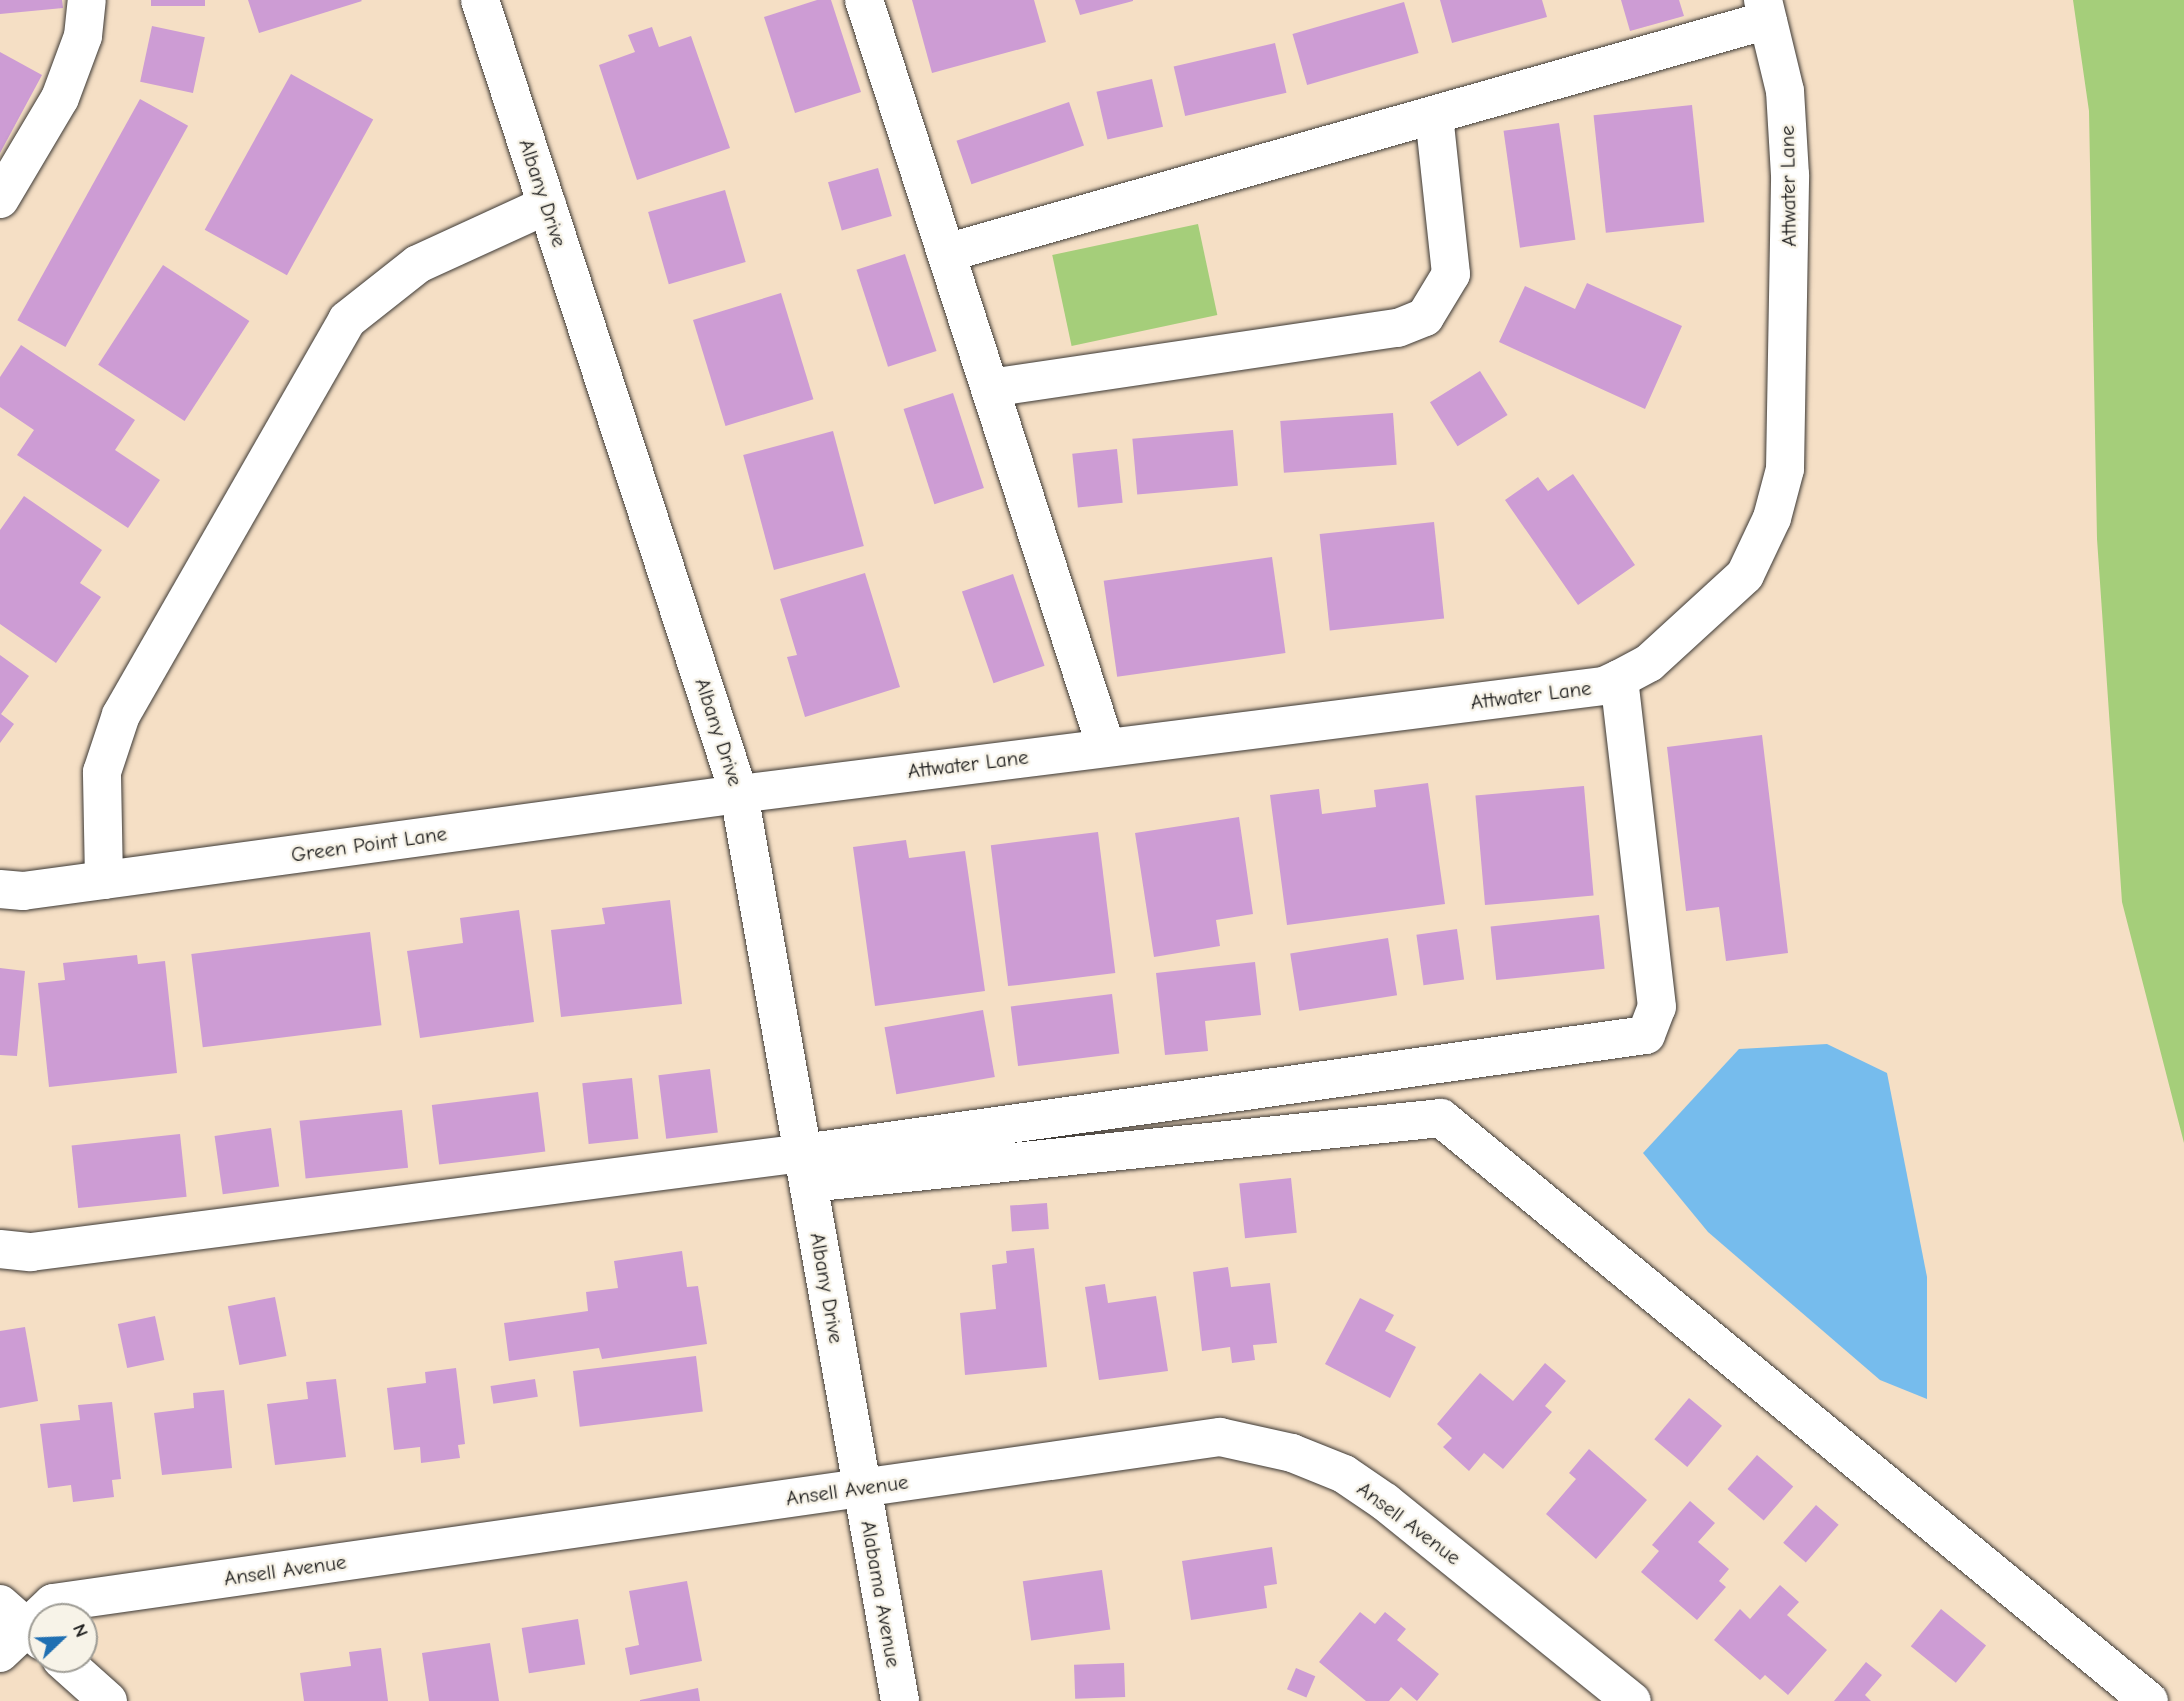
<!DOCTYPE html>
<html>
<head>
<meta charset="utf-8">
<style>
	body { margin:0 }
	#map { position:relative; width:2184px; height:1701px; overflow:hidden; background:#f5dfc5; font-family:"Comic Neue",sans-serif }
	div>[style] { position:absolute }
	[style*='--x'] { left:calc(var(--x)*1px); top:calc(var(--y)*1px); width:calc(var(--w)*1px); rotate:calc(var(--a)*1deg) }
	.green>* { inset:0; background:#a5ce7a; transform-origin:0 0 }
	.water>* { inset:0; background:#76bced }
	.building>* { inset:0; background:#cd9cd4; transform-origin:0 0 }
	.roads { filter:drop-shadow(0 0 2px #3d3935) drop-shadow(0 0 2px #3d3935) }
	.minor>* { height:38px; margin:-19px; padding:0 19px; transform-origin:19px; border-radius:19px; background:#fff }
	span { translate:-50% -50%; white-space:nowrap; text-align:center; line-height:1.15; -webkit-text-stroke:5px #f7f3e8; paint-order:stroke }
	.street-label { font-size:21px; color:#1c1c1c }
	.north { position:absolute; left:28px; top:1603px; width:70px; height:70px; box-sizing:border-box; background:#f7f3e8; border:2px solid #9f9d96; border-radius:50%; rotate:67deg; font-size:19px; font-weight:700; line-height:28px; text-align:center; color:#1c1c1c }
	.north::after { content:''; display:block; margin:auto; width:24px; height:32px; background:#1f6fb2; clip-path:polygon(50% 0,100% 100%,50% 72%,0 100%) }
</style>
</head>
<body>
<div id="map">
	<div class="green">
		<i style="clip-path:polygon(2073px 0,2184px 0,2184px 1143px,2122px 902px,2097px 539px,2089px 111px)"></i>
		<i style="left:1198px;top:224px;width:93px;height:149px;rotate:78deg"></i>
	</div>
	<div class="water">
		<i style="clip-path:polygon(1827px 1044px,1887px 1073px,1927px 1277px,1927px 1399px,1880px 1380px,1708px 1232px,1643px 1153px,1739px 1049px)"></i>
	</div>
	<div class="building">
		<i style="clip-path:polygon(0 0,62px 0,63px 8px,0 14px)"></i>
		<i style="left:151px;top:0;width:54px;height:6px"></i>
		<i style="clip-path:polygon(248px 0,361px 0,362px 1px,259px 33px)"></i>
		<i style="clip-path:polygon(817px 0,831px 0,861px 92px,795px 113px,764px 17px)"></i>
		<i style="clip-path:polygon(912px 0,1034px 0,1046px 42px,932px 73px)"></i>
		<i style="clip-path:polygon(1075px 0,1133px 0,1133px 1px,1080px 15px)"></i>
		<i style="clip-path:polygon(1440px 0,1542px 0,1547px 17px,1452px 43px)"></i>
		<i style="clip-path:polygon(1621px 0,1679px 0,1684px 16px,1630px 31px)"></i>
		<i style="left:1404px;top:2px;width:53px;height:116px;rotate:74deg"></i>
		<i style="left:152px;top:26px;width:54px;height:57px;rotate:12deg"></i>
		<i style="clip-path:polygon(652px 27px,659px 47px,691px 36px,730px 148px,637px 180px,599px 65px,635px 52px,628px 35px)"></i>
		<i style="left:1275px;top:43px;width:51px;height:104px;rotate:77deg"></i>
		<i style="clip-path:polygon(0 52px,42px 75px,0 153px)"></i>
		<i style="left:291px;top:74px;width:94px;height:178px;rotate:29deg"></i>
		<i style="left:1152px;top:79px;width:49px;height:57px;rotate:77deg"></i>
		<i style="left:140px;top:99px;width:55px;height:253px;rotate:29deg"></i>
		<i style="left:1069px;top:102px;width:46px;height:119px;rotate:71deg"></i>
		<i style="left:1692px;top:105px;width:118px;height:99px;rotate:84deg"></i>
		<i style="left:1559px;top:123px;width:118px;height:56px;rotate:82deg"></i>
		<i style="left:878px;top:168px;width:50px;height:52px;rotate:74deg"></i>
		<i style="left:725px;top:190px;width:75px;height:80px;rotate:74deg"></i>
		<i style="left:905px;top:254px;width:102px;height:51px;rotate:72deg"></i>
		<i style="left:163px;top:265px;width:103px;height:119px;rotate:33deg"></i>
		<i style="clip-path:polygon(1587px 283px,1682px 326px,1645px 409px,1499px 342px,1525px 286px,1575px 309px)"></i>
		<i style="left:781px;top:293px;width:111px;height:92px;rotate:73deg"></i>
		<i style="clip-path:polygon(21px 345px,135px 420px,115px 450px,160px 480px,128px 528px,17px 455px,34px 430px,0 407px,0 377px)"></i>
		<i style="left:1480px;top:371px;width:52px;height:59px;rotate:58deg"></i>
		<i style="left:953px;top:393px;width:100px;height:52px;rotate:72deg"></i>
		<i style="left:1393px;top:413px;width:52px;height:113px;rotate:86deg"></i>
		<i style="left:1233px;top:430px;width:56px;height:101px;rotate:85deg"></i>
		<i style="left:833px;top:431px;width:119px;height:93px;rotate:75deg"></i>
		<i style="left:1117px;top:449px;width:54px;height:45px;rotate:84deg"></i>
		<i style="clip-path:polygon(1573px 474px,1635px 565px,1578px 605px,1505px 500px,1538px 477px,1548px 491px)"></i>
		<i style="clip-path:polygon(24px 496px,102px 550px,80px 583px,101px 597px,56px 663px,0 624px,0 530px)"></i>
		<i style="left:1434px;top:522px;width:97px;height:115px;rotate:84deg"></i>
		<i style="left:1272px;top:557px;width:97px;height:170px;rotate:82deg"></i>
		<i style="clip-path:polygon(865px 573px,900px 687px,805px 717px,787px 657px,797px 655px,780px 599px)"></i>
		<i style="left:1013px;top:574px;width:97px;height:54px;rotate:71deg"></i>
		<i style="clip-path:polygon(0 655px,29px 676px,1px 714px,14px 724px,0 743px)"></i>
		<i style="clip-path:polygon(1762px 735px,1788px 953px,1726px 961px,1719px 907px,1686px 911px,1667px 747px)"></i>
		<i style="clip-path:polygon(1428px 783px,1445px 904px,1287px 925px,1270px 795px,1319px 789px,1322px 814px,1376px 807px,1374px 790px)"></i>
		<i style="left:1584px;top:786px;width:110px;height:109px;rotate:85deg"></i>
		<i style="clip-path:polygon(1239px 817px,1253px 914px,1216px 920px,1220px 946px,1154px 957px,1135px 833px)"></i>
		<i style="left:1098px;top:832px;width:142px;height:108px;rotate:83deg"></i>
		<i style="clip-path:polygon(906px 840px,909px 858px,965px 851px,985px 991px,875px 1006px,853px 847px)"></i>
		<i style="clip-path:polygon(670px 900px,682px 1004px,561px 1017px,551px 930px,605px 924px,602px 908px)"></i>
		<i style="clip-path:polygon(519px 910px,534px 1022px,420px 1038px,407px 951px,463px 943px,460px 918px)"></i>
		<i style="left:1599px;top:915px;width:54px;height:109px;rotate:84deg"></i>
		<i style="left:1457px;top:929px;width:51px;height:41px;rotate:82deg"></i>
		<i style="left:370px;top:932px;width:94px;height:180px;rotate:83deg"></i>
		<i style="left:1388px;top:938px;width:58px;height:99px;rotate:81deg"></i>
		<i style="clip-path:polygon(137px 955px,138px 964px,165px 961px,177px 1073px,49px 1087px,38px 983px,65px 980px,63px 963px)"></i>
		<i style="clip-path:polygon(1255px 962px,1261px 1015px,1205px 1021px,1208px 1051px,1165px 1055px,1156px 973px)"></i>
		<i style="clip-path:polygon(0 968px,25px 971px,17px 1056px,0 1055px)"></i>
		<i style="left:1112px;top:994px;width:60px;height:102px;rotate:83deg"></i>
		<i style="left:983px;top:1010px;width:68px;height:100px;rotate:80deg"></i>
		<i style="left:710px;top:1069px;width:64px;height:52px;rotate:83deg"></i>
		<i style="left:632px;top:1078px;width:61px;height:50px;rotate:84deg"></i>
		<i style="left:538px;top:1092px;width:60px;height:107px;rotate:83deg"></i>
		<i style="left:402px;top:1110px;width:58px;height:103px;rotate:84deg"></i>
		<i style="left:271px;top:1128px;width:59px;height:57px;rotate:82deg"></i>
		<i style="left:180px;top:1134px;width:63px;height:109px;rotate:84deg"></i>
		<i style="left:1291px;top:1178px;width:55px;height:52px;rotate:84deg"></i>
		<i style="left:1047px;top:1203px;width:26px;height:37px;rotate:86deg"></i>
		<i style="clip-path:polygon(1034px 1248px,1047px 1367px,965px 1375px,960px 1313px,996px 1309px,992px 1265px,1007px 1263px,1006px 1251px)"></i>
		<i style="clip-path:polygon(682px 1251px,687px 1287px,698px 1286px,707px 1344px,602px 1359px,599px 1348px,509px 1361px,504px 1323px,588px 1311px,586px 1292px,618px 1288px,614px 1261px)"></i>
		<i style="clip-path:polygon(1228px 1267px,1231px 1287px,1270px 1283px,1277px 1343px,1253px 1345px,1255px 1360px,1232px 1363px,1230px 1347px,1202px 1351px,1193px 1272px)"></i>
		<i style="clip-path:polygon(1105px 1284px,1108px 1303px,1156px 1296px,1168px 1371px,1099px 1380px,1085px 1287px)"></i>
		<i style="left:275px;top:1297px;width:60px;height:48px;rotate:79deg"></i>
		<i style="clip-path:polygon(1360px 1298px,1394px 1315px,1385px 1331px,1416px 1347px,1390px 1398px,1325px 1364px)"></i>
		<i style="left:155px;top:1316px;width:45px;height:38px;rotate:78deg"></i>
		<i style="clip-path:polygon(25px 1327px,38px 1401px,0 1408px,0 1331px)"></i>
		<i style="left:696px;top:1356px;width:56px;height:124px;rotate:83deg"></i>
		<i style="clip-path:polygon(1545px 1363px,1566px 1381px,1545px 1406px,1552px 1412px,1503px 1469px,1484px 1453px,1469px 1471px,1443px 1447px,1452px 1438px,1437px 1424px,1480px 1373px,1513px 1401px)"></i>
		<i style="clip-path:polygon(456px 1368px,465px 1444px,458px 1445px,460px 1458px,421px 1463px,420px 1447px,394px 1450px,387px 1388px,426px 1383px,425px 1372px)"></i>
		<i style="clip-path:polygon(336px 1379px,346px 1457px,275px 1465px,267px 1404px,308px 1399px,306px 1382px)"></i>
		<i style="left:535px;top:1379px;width:18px;height:45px;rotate:81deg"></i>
		<i style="clip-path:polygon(224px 1390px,232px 1468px,162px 1475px,154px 1413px,194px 1408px,193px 1393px)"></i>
		<i style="left:1689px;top:1398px;width:43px;height:54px;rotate:40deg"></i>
		<i style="clip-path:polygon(112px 1402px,121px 1479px,112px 1480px,114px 1497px,73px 1502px,71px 1485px,48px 1488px,40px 1424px,80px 1420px,78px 1405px)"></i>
		<i style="clip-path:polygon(1589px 1449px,1647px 1500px,1596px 1559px,1546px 1514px,1576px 1479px,1569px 1473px)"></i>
		<i style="left:1757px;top:1455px;width:48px;height:45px;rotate:41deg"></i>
		<i style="clip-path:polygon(1690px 1501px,1715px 1523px,1698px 1542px,1729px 1569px,1719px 1581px,1726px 1587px,1697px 1620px,1641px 1572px,1659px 1551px,1652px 1545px)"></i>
		<i style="left:1816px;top:1505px;width:30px;height:50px;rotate:41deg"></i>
		<i style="clip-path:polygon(1272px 1547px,1277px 1584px,1264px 1586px,1267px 1608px,1191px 1620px,1182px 1561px)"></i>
		<i style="left:1102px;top:1570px;width:60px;height:80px;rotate:82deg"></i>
		<i style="clip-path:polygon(687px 1581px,702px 1661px,630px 1675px,625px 1648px,639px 1645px,629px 1591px)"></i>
		<i style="clip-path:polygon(1780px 1585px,1799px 1602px,1787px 1615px,1827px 1650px,1788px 1695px,1765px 1675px,1760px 1680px,1714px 1640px,1740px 1609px,1750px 1619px)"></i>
		<i style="left:1941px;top:1609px;width:58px;height:48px;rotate:39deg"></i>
		<i style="clip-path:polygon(1360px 1612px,1375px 1624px,1385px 1612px,1406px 1629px,1397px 1640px,1439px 1674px,1417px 1701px,1401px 1687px,1389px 1701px,1366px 1701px,1319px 1662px)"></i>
		<i style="left:578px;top:1619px;width:46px;height:57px;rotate:81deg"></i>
		<i style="clip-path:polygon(490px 1643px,499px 1701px,429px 1701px,422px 1653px)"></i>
		<i style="clip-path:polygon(381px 1648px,388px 1701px,304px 1701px,300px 1673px,351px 1666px,349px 1652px)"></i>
		<i style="clip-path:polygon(1866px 1662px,1882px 1675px,1865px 1695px,1871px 1701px,1834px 1701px)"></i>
		<i style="left:1124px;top:1663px;width:34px;height:50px;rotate:88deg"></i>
		<i style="left:1296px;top:1668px;width:21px;height:23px;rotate:23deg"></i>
		<i style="clip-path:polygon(698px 1688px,700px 1701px,640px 1701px,640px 1700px)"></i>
	</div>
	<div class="roads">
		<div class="minor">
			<i style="--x:480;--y:0;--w:835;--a:71.93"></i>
			<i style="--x:739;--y:794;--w:921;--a:79.93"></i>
			<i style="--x:864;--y:0;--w:785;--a:72.05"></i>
			<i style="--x:0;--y:199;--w:117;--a:-59.3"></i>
			<i style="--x:60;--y:98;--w:66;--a:-69.6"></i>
			<i style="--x:83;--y:36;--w:36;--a:-84"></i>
			<i style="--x:946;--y:253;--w:854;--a:-15.83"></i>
			<i style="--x:990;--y:388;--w:412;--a:-8.4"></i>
			<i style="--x:1398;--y:328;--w:29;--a:-22"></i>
			<i style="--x:1425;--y:317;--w:50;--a:-58.8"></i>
			<i style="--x:1451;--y:274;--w:160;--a:-96.1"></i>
			<i style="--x:104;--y:880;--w:108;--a:-91.1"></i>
			<i style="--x:102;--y:772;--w:60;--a:-71.6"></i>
			<i style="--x:121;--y:715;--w:455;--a:-60.2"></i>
			<i style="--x:347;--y:320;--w:90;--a:-38.3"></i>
			<i style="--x:418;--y:264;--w:142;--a:-24.6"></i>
			<i style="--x:0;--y:889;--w:23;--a:5"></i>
			<i style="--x:23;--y:891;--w:723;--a:-7.72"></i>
			<i style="--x:739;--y:794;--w:872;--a:-7.12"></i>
			<i style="--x:1604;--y:686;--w:17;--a:-25"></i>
			<i style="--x:1619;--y:679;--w:34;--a:-28"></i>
			<i style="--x:1649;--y:663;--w:130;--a:-42.5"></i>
			<i style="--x:1745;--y:575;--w:63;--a:-64.7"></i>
			<i style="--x:1772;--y:518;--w:51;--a:-75.1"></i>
			<i style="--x:1785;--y:469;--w:294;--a:-89"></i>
			<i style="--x:1790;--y:175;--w:84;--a:-93.4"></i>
			<i style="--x:1785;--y:91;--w:94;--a:-103.6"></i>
			<i style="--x:809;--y:1183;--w:635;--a:-5.87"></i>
			<i style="--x:1441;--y:1118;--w:917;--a:39.47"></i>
			<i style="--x:0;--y:1249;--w:31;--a:6"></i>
			<i style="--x:31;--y:1252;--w:778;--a:-7.31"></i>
			<i style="--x:803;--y:1153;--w:851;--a:-7.97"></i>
			<i style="--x:1646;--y:1035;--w:30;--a:-69"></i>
			<i style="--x:1657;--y:1007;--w:330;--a:-96.6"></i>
			<i style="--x:0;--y:1604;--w:56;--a:41.4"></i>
			<i style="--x:0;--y:1653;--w:73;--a:-43.3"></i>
			<i style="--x:53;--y:1603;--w:1179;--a:-8.1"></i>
			<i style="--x:1220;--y:1437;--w:74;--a:12.5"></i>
			<i style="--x:1292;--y:1453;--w:56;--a:22"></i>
			<i style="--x:1344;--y:1474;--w:50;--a:34.3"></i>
			<i style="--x:1385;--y:1502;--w:317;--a:38.9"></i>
			<i style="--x:61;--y:1659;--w:63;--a:41.8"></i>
		</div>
	</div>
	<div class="street-label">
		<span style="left:1788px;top:186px;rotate:-91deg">Attwater Lane</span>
		<span style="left:543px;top:193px;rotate:72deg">Albany Drive</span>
		<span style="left:1531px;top:695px;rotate:-7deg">Attwater Lane</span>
		<span style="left:719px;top:732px;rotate:72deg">Albany Drive</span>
		<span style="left:968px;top:764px;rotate:-7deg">Attwater Lane</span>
		<span style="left:369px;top:844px;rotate:-8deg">Green Point Lane</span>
		<span style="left:827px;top:1288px;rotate:80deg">Albany Drive</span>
		<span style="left:847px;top:1490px;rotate:-8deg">Ansell Avenue</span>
		<span style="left:1409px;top:1523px;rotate:37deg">Ansell Avenue</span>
		<span style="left:285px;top:1570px;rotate:-8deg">Ansell Avenue</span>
		<span style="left:881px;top:1594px;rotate:80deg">Alabama Avenue</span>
	</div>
	<div class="north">N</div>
</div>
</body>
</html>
